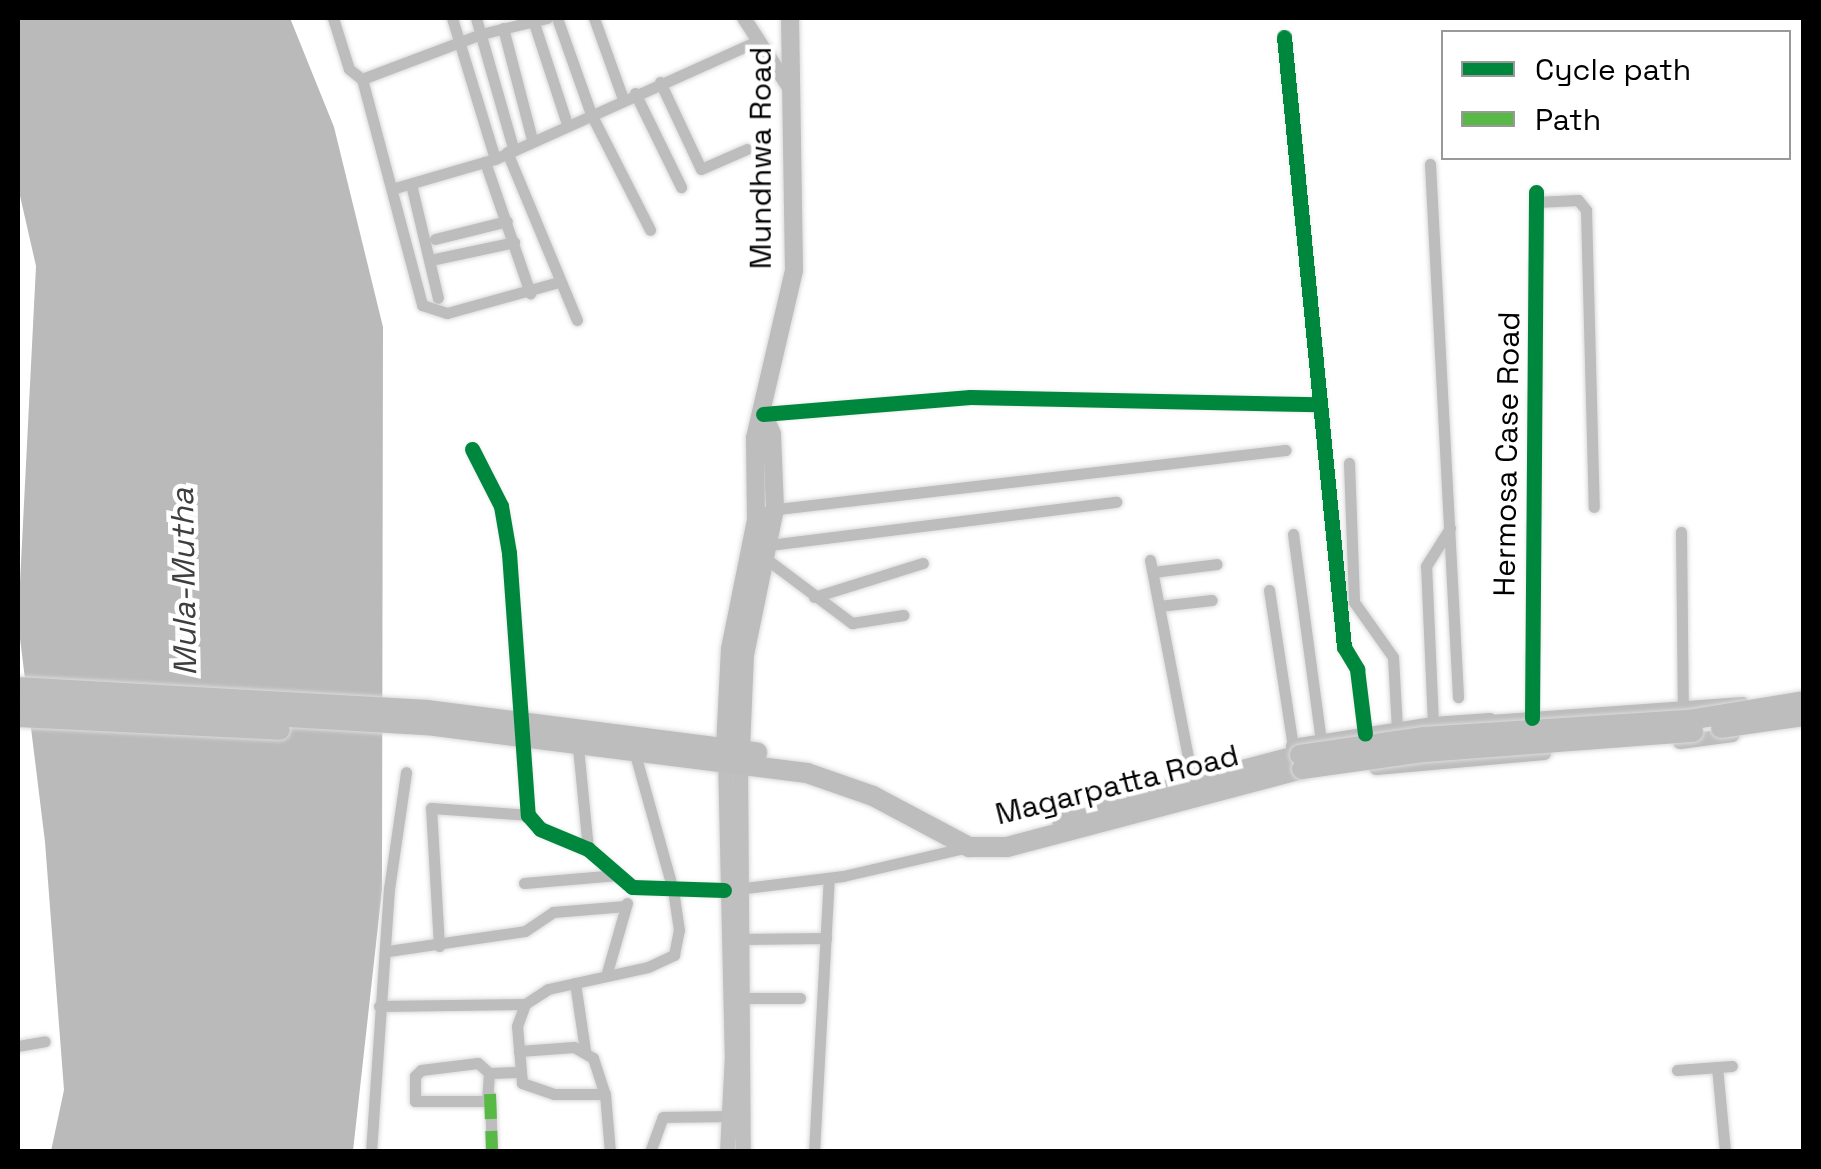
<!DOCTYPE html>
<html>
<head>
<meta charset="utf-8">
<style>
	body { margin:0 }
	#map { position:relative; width:1821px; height:1169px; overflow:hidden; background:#fff; font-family:"Space Grotesk",sans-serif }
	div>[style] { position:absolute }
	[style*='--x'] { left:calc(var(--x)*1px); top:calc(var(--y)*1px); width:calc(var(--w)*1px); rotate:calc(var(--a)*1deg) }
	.water>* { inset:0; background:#bababa }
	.roads { filter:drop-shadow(0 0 2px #dbdbdb) drop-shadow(0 0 2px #dbdbdb) }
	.minor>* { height:11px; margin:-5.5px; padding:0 5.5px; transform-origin:5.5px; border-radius:5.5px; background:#bdbdbd }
	.tertiary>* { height:14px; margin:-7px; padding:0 7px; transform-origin:7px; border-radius:7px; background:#bdbdbd }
	.secondary>* { height:15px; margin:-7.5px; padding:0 7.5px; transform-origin:7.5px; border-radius:7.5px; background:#bfbfbf }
	.primary>* { height:18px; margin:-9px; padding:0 9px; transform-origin:9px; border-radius:9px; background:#bdbdbd }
	.trunk>* { height:20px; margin:-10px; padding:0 10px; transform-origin:10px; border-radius:10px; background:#bdbdbd }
	.bridges { filter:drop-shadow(0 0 2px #dbdbdb) drop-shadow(0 0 2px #dbdbdb) }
	.trunk-bridge>* { height:20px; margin:-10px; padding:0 10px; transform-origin:10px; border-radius:10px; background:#bdbdbd }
	.quiet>* { height:12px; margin-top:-6px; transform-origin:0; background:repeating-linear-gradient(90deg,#58b947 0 25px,transparent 0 37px) }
	.cycleway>* { height:15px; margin:-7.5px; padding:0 7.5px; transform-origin:7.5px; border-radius:7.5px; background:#00873e }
	span { translate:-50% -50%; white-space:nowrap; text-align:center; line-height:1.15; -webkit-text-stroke:9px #fff; paint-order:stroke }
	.street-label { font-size:30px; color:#000 }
	.water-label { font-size:32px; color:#3e3e3e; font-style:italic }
	.frame { position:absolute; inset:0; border:20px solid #000; pointer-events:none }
	.legend { position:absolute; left:1441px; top:30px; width:350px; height:130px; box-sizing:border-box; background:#fff; border:2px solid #999; margin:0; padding:12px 18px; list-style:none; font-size:30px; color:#000 }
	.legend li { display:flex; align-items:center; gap:20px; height:50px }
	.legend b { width:50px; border:2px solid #999 }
</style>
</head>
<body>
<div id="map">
	<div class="water">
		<i style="clip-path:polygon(18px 18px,290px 18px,334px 127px,383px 327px,382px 890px,353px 1151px,51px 1151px,64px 1090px,45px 842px,18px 622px,36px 266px,18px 187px)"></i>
	</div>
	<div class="roads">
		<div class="minor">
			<i style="--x:333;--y:18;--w:53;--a:72.6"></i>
			<i style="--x:349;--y:69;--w:16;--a:38"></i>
			<i style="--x:362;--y:79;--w:127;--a:-20.7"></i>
			<i style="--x:481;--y:34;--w:68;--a:-13.6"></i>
			<i style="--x:452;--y:18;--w:147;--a:73"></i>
			<i style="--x:476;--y:18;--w:135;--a:74.1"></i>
			<i style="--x:557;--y:18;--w:102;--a:70.5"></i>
			<i style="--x:591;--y:114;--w:130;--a:63"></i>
			<i style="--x:594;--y:18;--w:86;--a:70.3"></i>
			<i style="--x:533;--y:20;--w:109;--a:71.9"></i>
			<i style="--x:503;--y:28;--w:115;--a:75.4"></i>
			<i style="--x:1284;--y:37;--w:613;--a:84.38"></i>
			<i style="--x:1344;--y:647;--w:26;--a:59"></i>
			<i style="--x:1357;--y:669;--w:65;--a:83"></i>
			<i style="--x:362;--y:79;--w:234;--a:75.1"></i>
			<i style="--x:422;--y:305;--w:26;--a:18"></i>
			<i style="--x:447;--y:313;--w:116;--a:-15.5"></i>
			<i style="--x:660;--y:82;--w:96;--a:64.8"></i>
			<i style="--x:701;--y:169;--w:50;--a:-23.5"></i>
			<i style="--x:635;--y:93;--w:105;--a:63.9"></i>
			<i style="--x:507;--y:152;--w:182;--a:67.4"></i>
			<i style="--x:485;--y:162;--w:139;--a:71"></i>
			<i style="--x:1430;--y:164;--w:534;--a:86.99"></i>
			<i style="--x:411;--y:184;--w:117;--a:76.7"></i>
			<i style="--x:395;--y:188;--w:104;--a:-16.2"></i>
			<i style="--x:495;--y:159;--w:287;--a:-24.2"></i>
			<i style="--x:1536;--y:202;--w:42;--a:-2.7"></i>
			<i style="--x:1578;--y:200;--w:13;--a:51"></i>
			<i style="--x:1586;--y:210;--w:297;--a:88.5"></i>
			<i style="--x:435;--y:239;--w:74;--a:-14"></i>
			<i style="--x:435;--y:259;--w:81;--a:-12.1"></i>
			<i style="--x:763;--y:414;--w:208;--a:-4.7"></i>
			<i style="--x:970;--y:397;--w:348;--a:1.2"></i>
			<i style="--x:472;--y:449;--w:64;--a:63"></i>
			<i style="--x:501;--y:506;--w:48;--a:80.3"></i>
			<i style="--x:509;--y:553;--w:263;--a:85.9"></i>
			<i style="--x:528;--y:815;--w:18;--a:49"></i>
			<i style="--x:540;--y:829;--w:52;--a:22.6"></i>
			<i style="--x:588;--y:849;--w:58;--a:40.8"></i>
			<i style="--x:632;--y:887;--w:92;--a:1.9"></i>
			<i style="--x:1349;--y:463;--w:139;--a:87.9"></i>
			<i style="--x:1354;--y:602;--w:67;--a:54.7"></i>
			<i style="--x:1393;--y:657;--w:72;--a:86.8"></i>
			<i style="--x:769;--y:510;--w:520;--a:-6.62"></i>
			<i style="--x:1681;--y:532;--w:177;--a:89.4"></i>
			<i style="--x:1293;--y:534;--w:209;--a:82.3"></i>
			<i style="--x:769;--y:545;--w:350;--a:-7.1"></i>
			<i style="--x:765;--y:558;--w:109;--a:36.8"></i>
			<i style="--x:852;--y:623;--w:52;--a:-8.9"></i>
			<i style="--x:1150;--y:560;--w:227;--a:79.1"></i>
			<i style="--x:1153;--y:572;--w:64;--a:-7.1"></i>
			<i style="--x:1269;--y:590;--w:158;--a:81.3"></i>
			<i style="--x:814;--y:597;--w:114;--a:-17.3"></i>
			<i style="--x:1159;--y:606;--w:53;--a:-6.5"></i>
			<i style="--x:1532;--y:718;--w:526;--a:-89.56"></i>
			<i style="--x:1490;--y:720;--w:253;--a:-4.1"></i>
			<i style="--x:1433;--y:724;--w:158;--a:-92.5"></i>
			<i style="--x:1426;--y:566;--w:45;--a:-57.7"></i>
			<i style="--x:578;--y:747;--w:102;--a:84.4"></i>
			<i style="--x:524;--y:883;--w:94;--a:-4.9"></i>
			<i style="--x:737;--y:889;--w:107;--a:-7"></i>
			<i style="--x:843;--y:876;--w:129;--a:-13"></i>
			<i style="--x:740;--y:939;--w:86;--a:-0.7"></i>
			<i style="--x:439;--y:946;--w:138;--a:-93.3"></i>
			<i style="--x:431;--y:808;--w:97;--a:4.1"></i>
			<i style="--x:388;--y:951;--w:138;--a:-8.3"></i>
			<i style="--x:525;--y:931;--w:34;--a:-34"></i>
			<i style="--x:553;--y:912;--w:73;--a:-4.7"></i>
			<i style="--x:606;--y:976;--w:76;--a:-74"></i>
			<i style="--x:575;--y:983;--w:68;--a:81.5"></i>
			<i style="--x:744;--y:998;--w:56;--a:0"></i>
			<i style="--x:379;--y:1006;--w:146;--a:-0.8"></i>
			<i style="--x:18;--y:1046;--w:27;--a:-10"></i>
			<i style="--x:519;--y:1051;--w:55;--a:-4.2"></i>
			<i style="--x:574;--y:1047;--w:22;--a:30"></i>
			<i style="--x:593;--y:1058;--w:38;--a:72"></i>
			<i style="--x:605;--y:1094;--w:58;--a:85.1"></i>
			<i style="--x:478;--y:1063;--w:15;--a:42"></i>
			<i style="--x:489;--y:1073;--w:28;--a:94"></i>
			<i style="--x:487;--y:1101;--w:72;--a:180"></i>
			<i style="--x:415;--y:1101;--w:25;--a:-90"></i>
			<i style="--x:415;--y:1076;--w:8;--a:-45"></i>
			<i style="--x:421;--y:1070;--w:57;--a:-7"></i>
			<i style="--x:1717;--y:1067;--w:85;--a:84.6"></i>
			<i style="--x:1677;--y:1070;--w:55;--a:-4.2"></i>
			<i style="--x:489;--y:1073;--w:29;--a:-2"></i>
			<i style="--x:605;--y:1094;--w:51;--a:180"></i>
			<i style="--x:554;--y:1094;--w:34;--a:-161"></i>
			<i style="--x:522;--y:1083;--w:57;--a:-95"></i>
			<i style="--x:517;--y:1026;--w:23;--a:-70"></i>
			<i style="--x:525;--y:1004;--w:27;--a:-33"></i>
			<i style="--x:548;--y:989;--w:102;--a:-12.4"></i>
			<i style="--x:648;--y:967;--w:29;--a:-25"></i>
			<i style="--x:674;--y:955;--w:25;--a:-79"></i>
			<i style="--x:679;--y:930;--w:40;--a:-98.5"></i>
			<i style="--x:673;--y:890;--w:141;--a:-105.6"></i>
			<i style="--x:490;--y:1096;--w:56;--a:88"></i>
			<i style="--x:371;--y:1152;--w:264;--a:-86.1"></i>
			<i style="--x:389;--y:889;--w:118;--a:-81.7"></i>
			<i style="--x:650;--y:1152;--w:37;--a:-70"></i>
			<i style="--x:663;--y:1117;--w:68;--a:-0.8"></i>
			<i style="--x:814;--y:1152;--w:274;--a:-86.9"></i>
		</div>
		<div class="tertiary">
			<i style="--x:744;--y:18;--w:85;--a:57.1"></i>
			<i style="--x:1680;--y:742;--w:53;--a:-7.5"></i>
			<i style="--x:1295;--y:756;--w:10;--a:-101"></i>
			<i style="--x:1293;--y:746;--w:142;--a:-8.9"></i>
			<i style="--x:1433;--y:724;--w:57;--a:-4"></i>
			<i style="--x:1490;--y:720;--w:21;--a:87"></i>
			<i style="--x:1376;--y:768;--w:169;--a:-5.1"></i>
		</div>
		<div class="secondary">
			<i style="--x:725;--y:756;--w:298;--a:88.7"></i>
			<i style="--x:732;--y:1054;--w:98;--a:92.9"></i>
			<i style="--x:740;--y:758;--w:394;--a:89.6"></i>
		</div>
		<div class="primary">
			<i style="--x:725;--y:747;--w:98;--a:-87.1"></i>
			<i style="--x:730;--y:649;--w:132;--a:-78.6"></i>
			<i style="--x:756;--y:520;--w:82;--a:-90.7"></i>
			<i style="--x:755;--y:438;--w:172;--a:-76.9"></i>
			<i style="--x:794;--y:270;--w:252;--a:-90.9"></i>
			<i style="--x:741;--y:749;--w:94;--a:-87.6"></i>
			<i style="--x:745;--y:655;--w:149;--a:-78.4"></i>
			<i style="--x:775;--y:509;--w:75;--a:-92.3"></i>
			<i style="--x:772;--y:434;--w:22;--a:-114"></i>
		</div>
		<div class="trunk">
			<i style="--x:18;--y:687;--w:410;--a:3.2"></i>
			<i style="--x:427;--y:710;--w:333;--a:7.3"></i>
			<i style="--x:18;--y:701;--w:410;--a:3.4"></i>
			<i style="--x:427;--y:725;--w:383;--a:7.2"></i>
			<i style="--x:807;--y:773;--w:70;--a:19.2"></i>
			<i style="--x:873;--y:796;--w:109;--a:28"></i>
			<i style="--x:969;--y:847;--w:38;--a:0"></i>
			<i style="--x:1007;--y:847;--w:305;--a:-14.8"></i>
			<i style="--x:18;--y:717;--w:262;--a:2.8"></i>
			<i style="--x:1061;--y:818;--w:247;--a:-14.8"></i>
		</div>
	</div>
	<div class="bridges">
		<div class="trunk-bridge">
			<i style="--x:1721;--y:728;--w:84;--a:-8.2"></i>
			<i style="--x:1300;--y:755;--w:125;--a:-8.3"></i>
			<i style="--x:1424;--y:737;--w:266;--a:-3.7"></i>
			<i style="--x:1689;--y:720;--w:117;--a:-9.4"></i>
			<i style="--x:1302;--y:769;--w:124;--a:-7.9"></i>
			<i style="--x:1425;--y:752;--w:269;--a:-4.3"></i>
		</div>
	</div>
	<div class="quiet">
		<i style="--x:490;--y:1094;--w:58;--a:88"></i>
	</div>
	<div class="cycleway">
		<i style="--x:1284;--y:37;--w:613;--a:84.38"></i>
		<i style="--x:1344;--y:647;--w:26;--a:59"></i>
		<i style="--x:1357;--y:669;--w:65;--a:83"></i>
		<i style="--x:763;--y:414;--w:208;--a:-4.7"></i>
		<i style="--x:970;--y:397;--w:348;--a:1.2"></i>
		<i style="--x:472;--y:449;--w:64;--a:63"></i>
		<i style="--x:501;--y:506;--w:48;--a:80.3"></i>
		<i style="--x:509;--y:553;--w:263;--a:85.9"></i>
		<i style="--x:528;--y:815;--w:18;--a:49"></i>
		<i style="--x:540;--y:829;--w:52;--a:22.6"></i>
		<i style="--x:588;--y:849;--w:58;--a:40.8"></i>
		<i style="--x:632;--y:887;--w:92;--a:1.9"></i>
		<i style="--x:1532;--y:718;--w:526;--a:-89.56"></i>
	</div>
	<div class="street-label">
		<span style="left:761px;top:158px;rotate:-90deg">Mundhwa Road</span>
		<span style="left:1507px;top:454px;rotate:-89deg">Hermosa Case Road</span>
		<span style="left:1117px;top:785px;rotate:-14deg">Magarpatta Road</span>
	</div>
	<div class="water-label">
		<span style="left:184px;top:582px;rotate:-91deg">Mula-Mutha</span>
	</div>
	<div class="frame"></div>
	<ul class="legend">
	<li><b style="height:12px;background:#00873e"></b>Cycle path</li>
	<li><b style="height:12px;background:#58b947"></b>Path</li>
	</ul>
</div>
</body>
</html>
